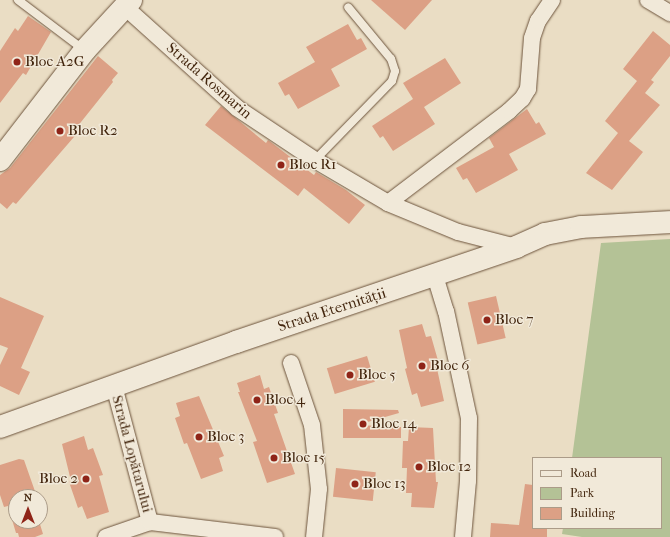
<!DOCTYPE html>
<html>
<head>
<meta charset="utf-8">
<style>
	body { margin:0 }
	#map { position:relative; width:670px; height:537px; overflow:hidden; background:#eaddc4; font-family:"IM FELL French Canon",serif }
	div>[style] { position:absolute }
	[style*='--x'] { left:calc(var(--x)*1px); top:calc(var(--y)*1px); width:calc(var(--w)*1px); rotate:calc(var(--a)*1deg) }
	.green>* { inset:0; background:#b4c296 }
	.building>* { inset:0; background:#dca085; transform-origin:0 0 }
	.roads { filter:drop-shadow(0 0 1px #6d543c) drop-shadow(0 0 1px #6d543c) }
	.lane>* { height:8px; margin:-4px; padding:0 4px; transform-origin:4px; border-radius:4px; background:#f1e9d9 }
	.street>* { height:16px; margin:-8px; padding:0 8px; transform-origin:8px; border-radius:8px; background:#f1e9d9 }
	.secondary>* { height:22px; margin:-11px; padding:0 11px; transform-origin:11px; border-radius:11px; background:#f1e9d9 }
	.dots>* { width:11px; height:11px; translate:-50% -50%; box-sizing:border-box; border:2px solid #f1e9d9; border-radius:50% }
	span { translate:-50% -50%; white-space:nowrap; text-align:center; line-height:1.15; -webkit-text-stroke:3px #f1e9d9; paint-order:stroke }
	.poi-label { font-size:15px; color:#43260e }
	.left { translate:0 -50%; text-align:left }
	.right { translate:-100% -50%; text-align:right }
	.street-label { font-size:15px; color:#43260e }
	.legend { position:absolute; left:532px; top:457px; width:130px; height:72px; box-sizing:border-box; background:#f1e9d9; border:1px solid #ab9b88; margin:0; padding:5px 7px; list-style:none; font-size:12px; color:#43260e }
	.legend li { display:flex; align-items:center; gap:8px; height:20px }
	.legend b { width:20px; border:1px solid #ab9b88 }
	.north { position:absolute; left:8px; top:489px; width:40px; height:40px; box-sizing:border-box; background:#f1e9d9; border:1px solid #ab9b88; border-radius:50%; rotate:0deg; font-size:11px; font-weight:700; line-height:16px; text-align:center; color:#43260e }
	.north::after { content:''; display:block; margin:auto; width:14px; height:18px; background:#8f2418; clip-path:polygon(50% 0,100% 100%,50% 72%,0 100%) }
</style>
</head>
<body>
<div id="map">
	<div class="green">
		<i style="clip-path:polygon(670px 239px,670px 537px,582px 537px,562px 534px,563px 528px,661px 528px,661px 458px,572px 458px,601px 243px)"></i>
	</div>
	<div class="building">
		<i style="clip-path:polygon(371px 0,432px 0,405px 30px)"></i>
		<i style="clip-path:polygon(28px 16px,51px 32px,26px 75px,23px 73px,0 103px,0 51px,15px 28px,18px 31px)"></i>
		<i style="clip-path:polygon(348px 24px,357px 40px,361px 38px,367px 49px,331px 69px,340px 86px,298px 109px,289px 94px,285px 96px,278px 83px,315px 62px,306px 47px)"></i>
		<i style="clip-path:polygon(653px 31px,670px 45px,670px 56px,651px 80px,654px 82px,645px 93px,660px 105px,629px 141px,643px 152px,612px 190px,586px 173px,618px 133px,605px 121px,637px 81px,623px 69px)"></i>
		<i style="clip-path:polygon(98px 56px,118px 73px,112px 80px,113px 82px,77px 127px,80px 130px,16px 204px,13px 202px,7px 209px,0 203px,0 175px,10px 168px)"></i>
		<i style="clip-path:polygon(445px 58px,461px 83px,424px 107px,435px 124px,393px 151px,383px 136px,380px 138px,372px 126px,413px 99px,403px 83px)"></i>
		<i style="clip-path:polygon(221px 106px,266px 143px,268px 140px,314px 175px,316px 172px,346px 190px,365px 205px,349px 224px,304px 188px,298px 196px,205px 125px)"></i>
		<i style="clip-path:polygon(527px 109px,536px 124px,539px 122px,546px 134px,509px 154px,518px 170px,476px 193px,467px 178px,463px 180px,456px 168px,494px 147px,489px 138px)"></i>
		<i style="left:496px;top:296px;width:43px;height:29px;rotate:77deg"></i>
		<i style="clip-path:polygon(0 297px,44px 316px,21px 368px,30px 372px,19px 395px,0 386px,0 365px,8px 348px,0 345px)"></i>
		<i style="clip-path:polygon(422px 324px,426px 337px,431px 336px,439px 364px,436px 364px,444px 401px,421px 407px,417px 393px,412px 395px,405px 369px,407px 368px,399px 330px)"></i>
		<i style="left:367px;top:356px;width:27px;height:42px;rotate:73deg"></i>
		<i style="clip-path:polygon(260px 375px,264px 389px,269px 387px,278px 413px,274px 414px,295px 474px,267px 483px,253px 442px,257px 441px,238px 392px,240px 392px,237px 383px)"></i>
		<i style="clip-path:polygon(199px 396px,224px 456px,219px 458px,223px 471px,201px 479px,187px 443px,184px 444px,175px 418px,180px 416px,176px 403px)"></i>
		<i style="clip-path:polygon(343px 409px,398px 410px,399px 413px,357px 425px,401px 427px,401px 438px,343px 438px)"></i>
		<i style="clip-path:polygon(409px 427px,433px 428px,436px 482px,438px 482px,434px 508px,411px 507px,412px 493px,406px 493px,407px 468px,402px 468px,403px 441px,408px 441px)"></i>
		<i style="clip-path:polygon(84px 436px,88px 450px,93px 448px,103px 475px,99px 476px,109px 512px,87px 519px,82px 506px,78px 508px,69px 482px,71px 481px,62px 444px)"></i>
		<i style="clip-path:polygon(19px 459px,24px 460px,37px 497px,16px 497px,16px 521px,39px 521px,43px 534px,35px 537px,19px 537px,18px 533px,16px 533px,8px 506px,4px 507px,0 495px,0 465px)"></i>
		<i style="left:336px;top:468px;width:40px;height:29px;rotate:6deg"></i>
		<i style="clip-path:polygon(525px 484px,533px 485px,533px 528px,547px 528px,547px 537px,490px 537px,491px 523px,519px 525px)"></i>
	</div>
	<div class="roads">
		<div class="lane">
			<i style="--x:18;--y:0;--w:83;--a:37.1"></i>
			<i style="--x:315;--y:160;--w:110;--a:-45.7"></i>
			<i style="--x:392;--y:81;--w:10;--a:-73"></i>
			<i style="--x:395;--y:71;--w:13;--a:-108"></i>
			<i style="--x:391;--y:59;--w:67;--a:-129.6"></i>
		</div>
		<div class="street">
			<i style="--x:648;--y:0;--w:26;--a:31"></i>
			<i style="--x:125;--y:7;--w:151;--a:42"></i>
			<i style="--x:237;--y:108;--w:94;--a:33.7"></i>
			<i style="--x:315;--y:160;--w:85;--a:30.5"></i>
			<i style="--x:388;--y:203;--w:76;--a:22.5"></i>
			<i style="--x:458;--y:232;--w:60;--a:14.5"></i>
			<i style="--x:388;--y:203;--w:152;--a:-37.2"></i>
			<i style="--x:509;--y:111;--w:18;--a:-43"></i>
			<i style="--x:522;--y:99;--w:12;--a:-59"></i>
			<i style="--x:528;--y:89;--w:51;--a:-85.5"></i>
			<i style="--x:532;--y:38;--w:18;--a:-71"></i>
			<i style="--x:538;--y:21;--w:25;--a:-56"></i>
			<i style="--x:435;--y:276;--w:37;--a:73"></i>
			<i style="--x:446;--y:311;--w:109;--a:77.9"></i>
			<i style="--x:469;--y:418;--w:63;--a:90.9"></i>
			<i style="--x:468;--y:481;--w:56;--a:95.1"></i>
			<i style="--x:291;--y:363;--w:65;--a:71.3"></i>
			<i style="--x:312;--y:425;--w:64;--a:83.8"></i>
			<i style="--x:319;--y:489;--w:48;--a:95.9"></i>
			<i style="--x:114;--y:386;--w:141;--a:75.2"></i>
			<i style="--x:106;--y:537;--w:46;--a:-18.8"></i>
			<i style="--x:150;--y:522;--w:126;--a:6.8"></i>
		</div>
		<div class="secondary">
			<i style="--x:0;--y:160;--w:139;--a:-52.3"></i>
			<i style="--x:85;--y:50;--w:68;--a:-47.4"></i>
			<i style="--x:0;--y:427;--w:251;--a:-19.8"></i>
			<i style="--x:236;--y:342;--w:296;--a:-18.7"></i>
			<i style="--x:516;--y:247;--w:32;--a:-24"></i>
			<i style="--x:545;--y:234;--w:37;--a:-11"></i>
			<i style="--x:581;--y:227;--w:89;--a:-3.2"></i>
		</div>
	</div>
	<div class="dots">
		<i style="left:17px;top:62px;background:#8f2418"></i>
		<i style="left:60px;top:131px;background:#8f2418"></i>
		<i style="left:281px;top:165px;background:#8f2418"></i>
		<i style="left:487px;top:320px;background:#8f2418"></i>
		<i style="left:422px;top:366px;background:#8f2418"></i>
		<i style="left:350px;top:375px;background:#8f2418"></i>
		<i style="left:257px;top:400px;background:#8f2418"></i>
		<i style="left:363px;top:424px;background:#8f2418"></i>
		<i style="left:199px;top:437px;background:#8f2418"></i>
		<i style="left:274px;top:458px;background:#8f2418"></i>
		<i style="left:419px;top:467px;background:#8f2418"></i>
		<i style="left:86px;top:479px;background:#8f2418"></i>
		<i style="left:355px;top:484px;background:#8f2418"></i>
	</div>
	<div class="poi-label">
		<span class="left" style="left:25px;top:62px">Bloc A2G</span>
		<span class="left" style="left:68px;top:131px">Bloc R2</span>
		<span class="left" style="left:289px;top:165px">Bloc R1</span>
		<span class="left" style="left:495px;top:320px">Bloc 7</span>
		<span class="left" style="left:430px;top:366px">Bloc 6</span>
		<span class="left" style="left:358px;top:375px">Bloc 5</span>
		<span class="left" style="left:265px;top:400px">Bloc 4</span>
		<span class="left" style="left:371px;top:424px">Bloc 14</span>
		<span class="left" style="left:207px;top:437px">Bloc 3</span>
		<span class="left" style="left:282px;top:458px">Bloc 15</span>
		<span class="left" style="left:427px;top:467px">Bloc 12</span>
		<span class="right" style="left:78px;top:479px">Bloc 2</span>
		<span class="left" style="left:363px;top:484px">Bloc 13</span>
	</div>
	<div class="street-label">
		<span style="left:209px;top:81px;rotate:41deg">Strada Rosmarin</span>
		<span style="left:332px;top:310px;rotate:-18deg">Strada Eternității</span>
		<span style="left:132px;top:454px;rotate:75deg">Strada Lopătarului</span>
	</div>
	<ul class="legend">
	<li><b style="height:5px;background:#f1e9d9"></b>Road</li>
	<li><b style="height:11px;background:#b4c296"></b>Park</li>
	<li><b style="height:11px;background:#dca085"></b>Building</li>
	</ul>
	<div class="north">N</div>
</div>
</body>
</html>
